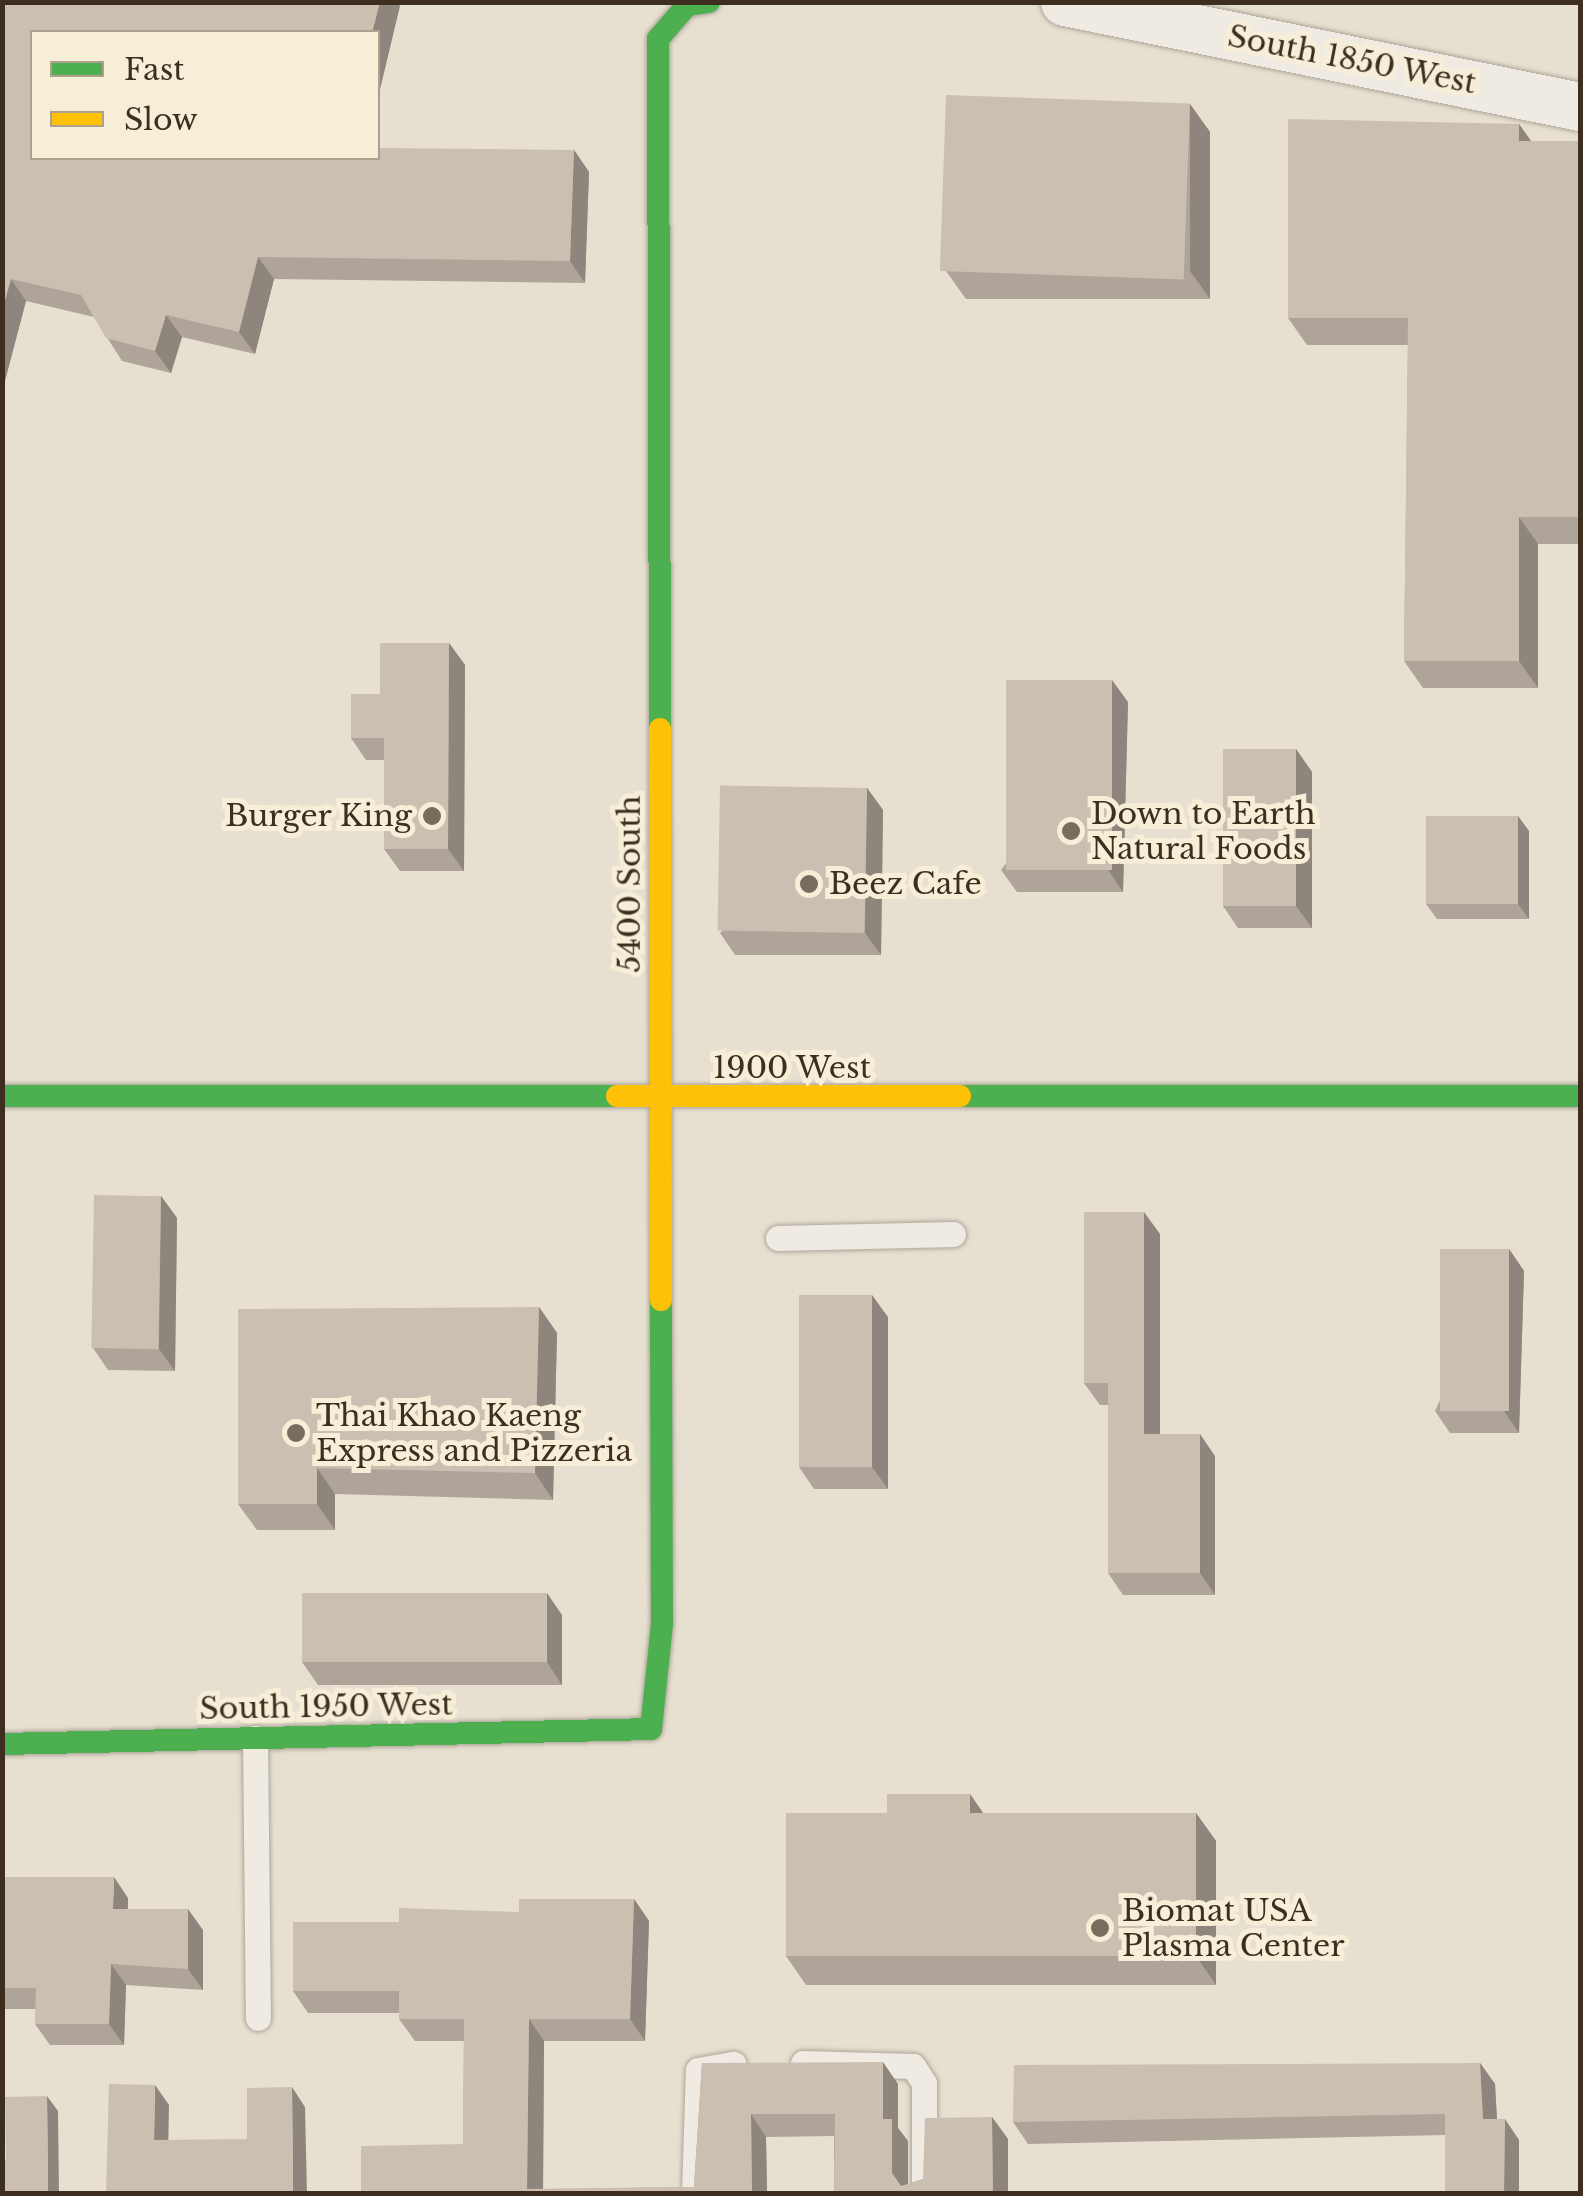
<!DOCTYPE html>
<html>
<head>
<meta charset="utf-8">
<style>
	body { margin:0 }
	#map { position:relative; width:1583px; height:2196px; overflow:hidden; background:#e7e0d1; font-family:"Libre Baskerville",serif }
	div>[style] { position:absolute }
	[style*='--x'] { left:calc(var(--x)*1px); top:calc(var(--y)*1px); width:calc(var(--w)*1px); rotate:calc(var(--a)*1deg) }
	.roads { filter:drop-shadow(0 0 2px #ada599) drop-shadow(0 0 2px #ada599) }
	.lane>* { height:25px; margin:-12.5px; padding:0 12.5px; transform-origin:12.5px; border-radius:12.5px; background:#efebe3 }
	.street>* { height:48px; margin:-24px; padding:0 24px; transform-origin:24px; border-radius:24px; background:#efebe3 }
	.fast>* { height:22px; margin:-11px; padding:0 11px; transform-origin:11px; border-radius:11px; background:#4caf50 }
	.slow>* { height:22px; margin:-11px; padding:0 11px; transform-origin:11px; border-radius:11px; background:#ffc107 }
	.wall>* { inset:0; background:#afa499 }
	.shaded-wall>* { inset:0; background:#8e867d }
	.building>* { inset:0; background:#cbbfb2; transform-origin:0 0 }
	.dots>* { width:28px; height:28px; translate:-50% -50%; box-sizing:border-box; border:5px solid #f7eed8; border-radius:50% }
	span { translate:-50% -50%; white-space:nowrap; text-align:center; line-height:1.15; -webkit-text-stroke:10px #f7eed8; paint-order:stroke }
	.street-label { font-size:30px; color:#3d2e20 }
	.poi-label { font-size:30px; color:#3d2e20 }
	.left { translate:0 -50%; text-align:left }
	.right { translate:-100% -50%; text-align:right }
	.frame { position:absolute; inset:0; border:5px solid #3d2e20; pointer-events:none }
	.legend { position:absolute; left:30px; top:30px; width:350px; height:130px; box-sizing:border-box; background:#f7eed8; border:2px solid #ada18e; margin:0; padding:12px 18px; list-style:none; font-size:30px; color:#3d2e20 }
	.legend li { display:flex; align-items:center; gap:20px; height:50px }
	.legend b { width:50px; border:2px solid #ada18e }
</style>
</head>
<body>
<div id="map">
	<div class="roads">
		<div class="lane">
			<i style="--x:778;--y:1238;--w:175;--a:-1.3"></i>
			<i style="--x:255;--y:1738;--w:280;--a:89.4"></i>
			<i style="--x:803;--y:2063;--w:110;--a:1.6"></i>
			<i style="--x:913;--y:2066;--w:20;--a:57"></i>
			<i style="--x:924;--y:2083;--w:111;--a:90"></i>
			<i style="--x:694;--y:2194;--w:124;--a:-88.2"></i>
			<i style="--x:698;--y:2070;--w:36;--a:-10"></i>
		</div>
		<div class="street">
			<i style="--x:1065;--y:2;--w:526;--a:11.52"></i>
		</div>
		<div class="fast">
			<i style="--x:660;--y:729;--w:690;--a:-90.17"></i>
			<i style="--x:658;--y:39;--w:45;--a:-49.5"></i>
			<i style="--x:687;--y:5;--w:22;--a:-8"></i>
			<i style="--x:2;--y:1096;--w:615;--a:0"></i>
			<i style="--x:960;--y:1096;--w:620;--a:0"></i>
			<i style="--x:2;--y:1744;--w:649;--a:-1.32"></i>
			<i style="--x:651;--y:1729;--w:106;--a:-84"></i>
			<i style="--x:662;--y:1624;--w:324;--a:-90.2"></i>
		</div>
		<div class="slow">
			<i style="--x:660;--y:729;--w:571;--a:89.9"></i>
			<i style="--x:617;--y:1096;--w:343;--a:0"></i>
		</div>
	</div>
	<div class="wall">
		<i style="clip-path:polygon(2px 2px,400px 6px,32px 158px,574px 150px,589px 172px,585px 283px,274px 279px,255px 354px,182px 337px,171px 373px,122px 361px,94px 317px,26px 301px,2px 392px)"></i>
		<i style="clip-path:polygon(1190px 104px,1210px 132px,1210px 299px,966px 299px,946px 271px)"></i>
		<i style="clip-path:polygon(1519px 124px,1531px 141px,1580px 141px,1580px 544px,1538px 544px,1538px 688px,1423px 688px,1404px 661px,1408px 345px,1307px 345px,1288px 318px)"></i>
		<i style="clip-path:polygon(449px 643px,465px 665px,464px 871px,400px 871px,384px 849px,384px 760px,366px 760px,351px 738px)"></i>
		<i style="clip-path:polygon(1128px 702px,1123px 892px,1017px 892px,1001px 870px)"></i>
		<i style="clip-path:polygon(1296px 749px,1312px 772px,1312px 928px,1238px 928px,1223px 906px)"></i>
		<i style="clip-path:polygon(867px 788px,883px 810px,881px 955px,735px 955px,720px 933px)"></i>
		<i style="clip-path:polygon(1518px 816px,1529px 831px,1529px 919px,1437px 919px,1426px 904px)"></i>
		<i style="clip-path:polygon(161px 1196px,177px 1218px,175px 1371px,108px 1370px,93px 1348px)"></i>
		<i style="clip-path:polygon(1160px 1234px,1160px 1434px,1215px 1456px,1215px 1595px,1123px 1595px,1108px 1573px,1108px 1405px,1100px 1405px,1084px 1383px)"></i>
		<i style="clip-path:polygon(1509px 1249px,1524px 1271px,1519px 1433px,1450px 1433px,1435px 1411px)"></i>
		<i style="clip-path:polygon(539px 1307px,557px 1333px,553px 1500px,335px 1494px,335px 1530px,257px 1530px,238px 1504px)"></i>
		<i style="clip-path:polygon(888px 1317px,888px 1489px,814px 1489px,799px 1467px)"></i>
		<i style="clip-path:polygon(562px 1615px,562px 1685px,318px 1685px,302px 1662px)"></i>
		<i style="clip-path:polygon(970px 1794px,983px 1813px,1196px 1813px,1216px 1841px,1216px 1985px,806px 1985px,786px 1956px,887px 1813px)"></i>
		<i style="clip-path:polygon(2px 1877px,128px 1898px,128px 1909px,203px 1930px,203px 1990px,126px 1985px,124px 2045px,50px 2045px,35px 2024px,36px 2009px,2px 2009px)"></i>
		<i style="clip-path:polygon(634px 1899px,649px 1921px,645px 2041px,544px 2041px,543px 2189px,694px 2187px,702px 2063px,898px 2084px,898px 2128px,908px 2141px,908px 2184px,923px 2179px,992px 2117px,1008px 2139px,1008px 2194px,834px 2194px,834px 2136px,766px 2137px,767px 2194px,361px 2194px,463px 2144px,464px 2041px,415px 2041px,399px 2019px,399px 2013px,308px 2013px,293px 1991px,399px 1922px,519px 1912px)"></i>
		<i style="clip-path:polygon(1480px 2063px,1495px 2084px,1497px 2119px,1519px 2140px,1519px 2194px,1445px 2194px,1445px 2135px,1028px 2144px,1013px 2122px)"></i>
	</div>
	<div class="shaded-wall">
		<i style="clip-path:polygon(380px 2px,397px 2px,400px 6px,378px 98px,378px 32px,372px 32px)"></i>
		<i style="clip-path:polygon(1190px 104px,1210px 132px,1210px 299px,1190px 271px)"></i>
		<i style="clip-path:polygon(1519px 124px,1538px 151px,1519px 141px)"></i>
		<i style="clip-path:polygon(574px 150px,589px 172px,585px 283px,570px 261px)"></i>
		<i style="clip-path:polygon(258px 257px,274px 279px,255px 354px,239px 332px)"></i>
		<i style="clip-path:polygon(11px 279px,26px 301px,2px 392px,2px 311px)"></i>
		<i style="clip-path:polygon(166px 315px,182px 337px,171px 373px,155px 351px)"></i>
		<i style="clip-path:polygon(1519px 517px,1538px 544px,1538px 688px,1519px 661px)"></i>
		<i style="clip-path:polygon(449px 643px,465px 665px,464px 871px,448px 849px)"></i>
		<i style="clip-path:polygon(1112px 680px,1128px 702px,1123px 892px,1108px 870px)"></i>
		<i style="clip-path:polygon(1296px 749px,1312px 772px,1312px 928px,1296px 906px)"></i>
		<i style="clip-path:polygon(867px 788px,883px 810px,881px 955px,865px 933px)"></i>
		<i style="clip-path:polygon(1518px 816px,1529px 831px,1529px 919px,1518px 904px)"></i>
		<i style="clip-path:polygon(161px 1196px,177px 1218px,175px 1371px,159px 1349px)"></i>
		<i style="clip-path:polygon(1144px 1212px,1160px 1234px,1160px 1456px,1144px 1434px)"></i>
		<i style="clip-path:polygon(1509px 1249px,1524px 1271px,1519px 1433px,1504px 1411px)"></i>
		<i style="clip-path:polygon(872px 1295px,888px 1317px,888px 1489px,872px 1467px)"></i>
		<i style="clip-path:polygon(539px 1307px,557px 1333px,553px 1500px,535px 1473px)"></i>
		<i style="clip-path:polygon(1200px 1434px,1215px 1456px,1215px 1595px,1200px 1573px)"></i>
		<i style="clip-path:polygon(317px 1468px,335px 1494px,335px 1530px,317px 1504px)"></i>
		<i style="clip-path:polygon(547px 1593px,562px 1615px,562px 1685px,547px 1662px)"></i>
		<i style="clip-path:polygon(970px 1794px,990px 1823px,970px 1813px)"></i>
		<i style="clip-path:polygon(1196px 1813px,1216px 1841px,1216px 1985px,1196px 1956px)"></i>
		<i style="clip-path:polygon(114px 1877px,128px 1898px,127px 1930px,113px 1909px)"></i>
		<i style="clip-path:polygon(634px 1899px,649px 1921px,645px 2041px,630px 2019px)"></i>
		<i style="clip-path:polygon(188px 1909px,203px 1930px,203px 1990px,188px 1969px)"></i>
		<i style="clip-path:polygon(111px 1964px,126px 1985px,124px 2045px,109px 2024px)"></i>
		<i style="clip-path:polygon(529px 2019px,544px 2041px,543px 2194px,527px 2189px)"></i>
		<i style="clip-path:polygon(883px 2062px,898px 2084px,898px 2128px,908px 2141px,908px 2194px,906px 2194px,892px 2173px,883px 2119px)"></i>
		<i style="clip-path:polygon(1480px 2063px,1495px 2084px,1498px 2140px,1483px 2119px)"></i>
		<i style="clip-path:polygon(155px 2085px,169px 2105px,168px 2160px,154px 2140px)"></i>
		<i style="clip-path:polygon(292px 2087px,305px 2107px,307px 2194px,293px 2194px)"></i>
		<i style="clip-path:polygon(47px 2096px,58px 2111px,59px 2194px,48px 2194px)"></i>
		<i style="clip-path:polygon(751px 2114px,766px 2137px,767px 2194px,752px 2194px)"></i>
		<i style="clip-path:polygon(992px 2117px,1008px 2139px,1008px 2194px,993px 2194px)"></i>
		<i style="clip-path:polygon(1505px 2119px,1519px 2140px,1519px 2194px,1504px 2194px)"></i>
	</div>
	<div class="building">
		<i style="clip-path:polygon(2px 2px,380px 2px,372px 32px,32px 32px,32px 158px,378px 158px,378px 148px,574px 150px,570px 261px,258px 257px,239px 332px,166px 315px,155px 351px,106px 338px,81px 295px,11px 279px,2px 311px)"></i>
		<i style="left:946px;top:95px;width:244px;height:176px;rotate:2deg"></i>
		<i style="clip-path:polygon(1288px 119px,1519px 124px,1519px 141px,1580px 141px,1580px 517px,1519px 517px,1519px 661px,1404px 661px,1408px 318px,1288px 318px)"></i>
		<i style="clip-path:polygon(380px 643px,449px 643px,448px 849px,384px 849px,384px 738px,351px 738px,351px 694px,380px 694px)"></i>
		<i style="left:1006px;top:680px;width:106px;height:190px"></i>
		<i style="left:1223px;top:749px;width:73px;height:157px"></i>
		<i style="left:867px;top:788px;width:145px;height:147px;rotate:91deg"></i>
		<i style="left:1426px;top:816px;width:92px;height:88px"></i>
		<i style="left:94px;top:1195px;width:67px;height:153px;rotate:1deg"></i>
		<i style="clip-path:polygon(1084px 1212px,1144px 1212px,1144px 1434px,1200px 1434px,1200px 1573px,1108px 1573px,1108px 1383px,1084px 1383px)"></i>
		<i style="left:1440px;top:1249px;width:69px;height:162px"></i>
		<i style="left:799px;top:1295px;width:73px;height:172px"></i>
		<i style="clip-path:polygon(539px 1307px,535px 1473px,317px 1468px,317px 1504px,238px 1504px,238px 1309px)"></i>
		<i style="left:302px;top:1593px;width:245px;height:69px"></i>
		<i style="clip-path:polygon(887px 1794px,970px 1794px,970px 1813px,1196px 1813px,1196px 1956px,786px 1956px,786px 1813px,887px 1813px)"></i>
		<i style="clip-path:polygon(2px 1877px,114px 1877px,113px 1909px,188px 1909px,188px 1969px,111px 1964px,109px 2024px,35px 2024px,36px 1988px,2px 1988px)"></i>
		<i style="clip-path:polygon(519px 1899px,634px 1899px,630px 2019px,529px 2019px,527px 2189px,694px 2187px,702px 2063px,883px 2062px,883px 2119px,892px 2119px,892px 2173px,901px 2186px,923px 2179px,925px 2118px,992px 2117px,993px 2194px,834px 2194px,835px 2114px,751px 2114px,752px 2194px,361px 2194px,361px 2146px,463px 2144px,464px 2019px,399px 2019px,399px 1991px,293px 1991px,293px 1922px,399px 1922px,399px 1908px,519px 1912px)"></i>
		<i style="clip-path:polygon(1480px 2063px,1483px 2119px,1505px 2119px,1504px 2194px,1445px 2194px,1445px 2114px,1013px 2122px,1014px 2065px)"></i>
		<i style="clip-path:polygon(109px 2084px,155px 2085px,154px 2140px,247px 2139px,247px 2088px,292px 2087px,293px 2194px,106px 2194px)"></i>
		<i style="clip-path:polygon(47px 2096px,48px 2194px,2px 2194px,2px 2160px,6px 2160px,5px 2097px)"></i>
	</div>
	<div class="dots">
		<i style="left:432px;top:816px;background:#786c5e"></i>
		<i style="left:1071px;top:831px;background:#786c5e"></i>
		<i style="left:809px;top:884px;background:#786c5e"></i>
		<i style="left:296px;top:1433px;background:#786c5e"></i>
		<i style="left:1100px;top:1928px;background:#786c5e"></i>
	</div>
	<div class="street-label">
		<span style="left:1352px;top:60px;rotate:11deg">South 1850 West</span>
		<span style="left:630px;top:884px;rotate:-90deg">5400 South</span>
		<span style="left:792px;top:1068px">1900 West</span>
		<span style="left:326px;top:1707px;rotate:-1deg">South 1950 West</span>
	</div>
	<div class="poi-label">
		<span class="left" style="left:1091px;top:831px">Down to Earth<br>Natural Foods</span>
		<span class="right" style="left:412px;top:816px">Burger King</span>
		<span class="left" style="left:829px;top:884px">Beez Cafe</span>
		<span class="left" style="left:316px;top:1433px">Thai Khao Kaeng<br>Express and Pizzeria</span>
		<span class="left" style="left:1122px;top:1928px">Biomat USA<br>Plasma Center</span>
	</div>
	<div class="frame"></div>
	<ul class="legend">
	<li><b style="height:12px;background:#4caf50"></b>Fast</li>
	<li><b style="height:12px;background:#ffc107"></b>Slow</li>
	</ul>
</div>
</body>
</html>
